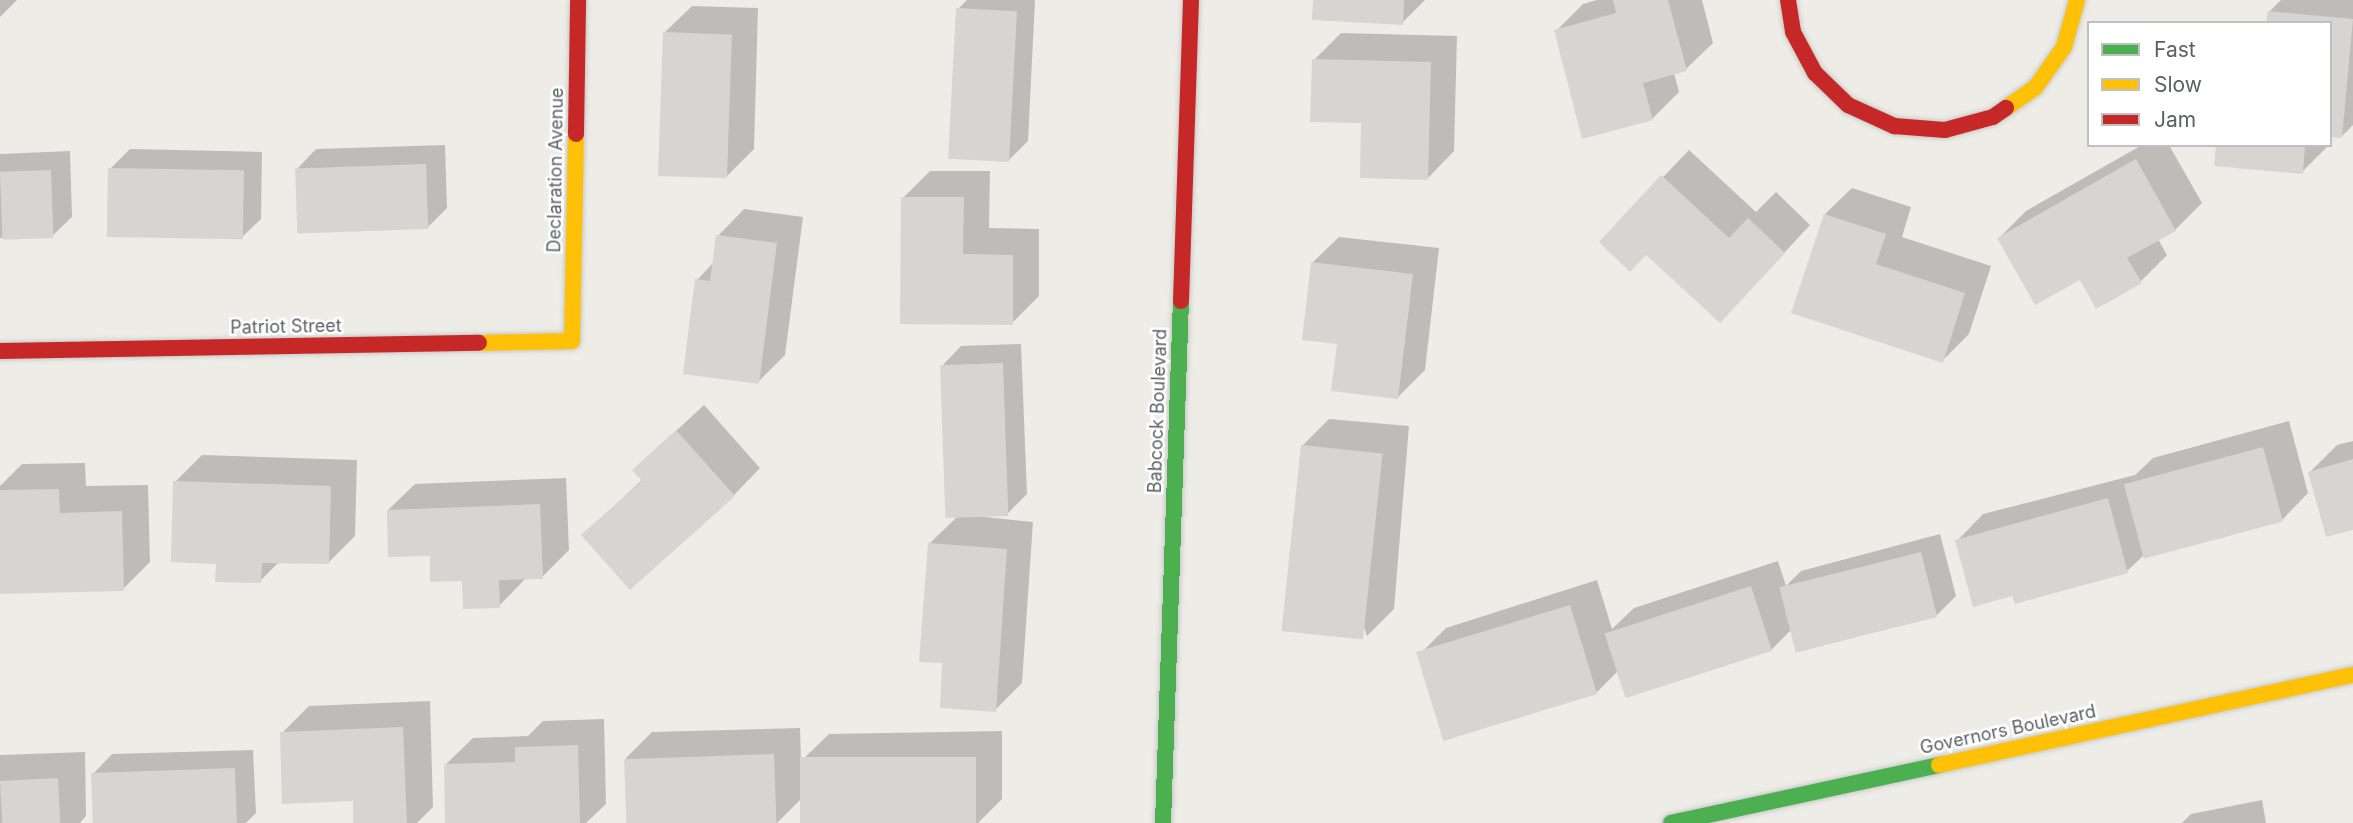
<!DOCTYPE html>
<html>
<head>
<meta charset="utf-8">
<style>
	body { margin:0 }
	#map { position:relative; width:2353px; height:823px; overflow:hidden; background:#edece7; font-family:Inter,sans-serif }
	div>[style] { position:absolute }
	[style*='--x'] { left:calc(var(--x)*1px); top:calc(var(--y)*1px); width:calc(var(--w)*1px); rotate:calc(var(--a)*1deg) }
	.shadow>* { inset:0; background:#0003 }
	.building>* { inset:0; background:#d6d5d2; transform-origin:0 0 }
	.roads { filter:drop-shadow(0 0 2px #c9c9c8) drop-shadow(0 0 2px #c9c9c8) }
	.fast>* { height:16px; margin:-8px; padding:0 8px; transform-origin:8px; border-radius:8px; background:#4caf50 }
	.slow>* { height:16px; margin:-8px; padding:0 8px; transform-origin:8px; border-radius:8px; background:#ffc107 }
	.jam>* { height:16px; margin:-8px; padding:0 8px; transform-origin:8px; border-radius:8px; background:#c62828 }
	span { translate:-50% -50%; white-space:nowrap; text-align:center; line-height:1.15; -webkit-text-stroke:5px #fff; paint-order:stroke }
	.street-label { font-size:18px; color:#5c6166 }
	.legend { position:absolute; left:2087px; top:21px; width:245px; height:126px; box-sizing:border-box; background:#fff; border:2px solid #bec0c2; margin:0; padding:9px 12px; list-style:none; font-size:21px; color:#5c6166 }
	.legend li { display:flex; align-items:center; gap:14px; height:35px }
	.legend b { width:35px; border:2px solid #bec0c2 }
</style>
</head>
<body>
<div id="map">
	<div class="shadow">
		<i style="clip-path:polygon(0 0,17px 0,0 17px)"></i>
		<i style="clip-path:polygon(967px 0,1035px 0,1028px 141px,1009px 160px,958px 9px)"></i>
		<i style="clip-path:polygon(1315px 0,1425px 0,1402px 23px)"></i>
		<i style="clip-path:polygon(1597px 0,1702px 0,1713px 43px,1686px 69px,1674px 73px,1679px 92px,1652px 119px,1556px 31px,1583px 4px)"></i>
		<i style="clip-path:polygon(2281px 0,2353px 0,2353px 125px,2342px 136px,2330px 23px,2269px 12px)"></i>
		<i style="clip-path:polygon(692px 6px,758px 8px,754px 149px,727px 176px,665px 32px)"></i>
		<i style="clip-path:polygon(1341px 33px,1457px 36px,1454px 151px,1428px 178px,1362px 121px,1314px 60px)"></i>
		<i style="clip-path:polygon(445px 145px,447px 208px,428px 227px,297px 169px,316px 149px)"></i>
		<i style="clip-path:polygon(2142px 145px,2169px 145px,2202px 203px,2175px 230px,2158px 239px,2167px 255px,2141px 281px,2081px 278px,1999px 238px,2026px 211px)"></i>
		<i style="clip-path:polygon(2217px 145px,2329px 145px,2302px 172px)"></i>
		<i style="clip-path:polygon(130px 149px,262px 152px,261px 219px,241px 238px,110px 169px)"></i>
		<i style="clip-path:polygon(1689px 150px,1756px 212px,1776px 192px,1810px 225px,1746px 294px,1647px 253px,1601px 242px)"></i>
		<i style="clip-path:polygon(70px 151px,72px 217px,52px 236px,0 238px,0 154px)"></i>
		<i style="clip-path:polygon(930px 171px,990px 171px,989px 228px,1039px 229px,1039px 296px,1012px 323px,903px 198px)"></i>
		<i style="clip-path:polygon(1852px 188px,1911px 207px,1902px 237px,1991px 266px,1969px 334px,1942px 361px,1825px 214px)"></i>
		<i style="clip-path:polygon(744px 209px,803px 217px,785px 355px,758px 382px,697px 280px,714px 262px,718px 236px)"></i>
		<i style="clip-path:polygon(1339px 237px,1439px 248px,1425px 370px,1398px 397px,1339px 342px,1312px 263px)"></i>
		<i style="clip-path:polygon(1021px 344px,1027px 494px,1007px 514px,966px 515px,1033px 522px,1022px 683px,995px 710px,944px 662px,929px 544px,958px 516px,942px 366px,961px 346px)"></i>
		<i style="clip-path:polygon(704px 405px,760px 468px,734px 495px,583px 535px,643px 479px,634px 470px)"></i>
		<i style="clip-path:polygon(1329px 419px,1409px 426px,1394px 609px,1367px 636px,1302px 446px)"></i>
		<i style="clip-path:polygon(2289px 421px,2308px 493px,2282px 520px,2145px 554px,2127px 571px,2013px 594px,1957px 541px,1983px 514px,2135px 475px,2153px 458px)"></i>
		<i style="clip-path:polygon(2353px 441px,2353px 528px,2310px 472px,2337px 445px)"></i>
		<i style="clip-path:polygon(202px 455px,357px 460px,355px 536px,328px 563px,280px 561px,260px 581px,175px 482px)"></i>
		<i style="clip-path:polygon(85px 463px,86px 486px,148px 485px,150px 562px,123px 589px,0 592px,0 486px,22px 464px)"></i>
		<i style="clip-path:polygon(566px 478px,569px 550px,542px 577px,526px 578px,499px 606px,431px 554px,388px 510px,415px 484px)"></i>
		<i style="clip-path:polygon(1940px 534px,1956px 596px,1937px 615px,1798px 652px,1792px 629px,1771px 650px,1618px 671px,1597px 692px,1419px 655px,1446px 628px,1597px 580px,1612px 629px,1634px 608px,1778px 561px,1786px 586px,1801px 571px)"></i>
		<i style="clip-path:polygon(430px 701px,433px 807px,417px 823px,355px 823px,354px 799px,282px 733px,309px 706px)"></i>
		<i style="clip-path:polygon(604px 719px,606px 804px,586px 823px,447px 823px,446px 764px,473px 738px,528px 736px,543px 721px)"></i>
		<i style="clip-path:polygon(800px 728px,801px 761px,829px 734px,1002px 731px,1002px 799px,978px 823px,803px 823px,802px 798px,777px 823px,627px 823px,626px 758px,652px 732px)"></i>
		<i style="clip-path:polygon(253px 750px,256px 813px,246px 823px,94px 823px,93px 774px,112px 754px)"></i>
		<i style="clip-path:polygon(85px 752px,86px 816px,80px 823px,0 823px,0 755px)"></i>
		<i style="clip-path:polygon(2262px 800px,2266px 823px,2182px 823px,2191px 814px)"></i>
	</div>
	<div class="building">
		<i style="clip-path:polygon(1313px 0,1404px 0,1403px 25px,1312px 20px)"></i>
		<i style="clip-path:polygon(1613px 0,1668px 0,1687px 71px,1643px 83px,1653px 120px,1582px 139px,1554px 30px,1616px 13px)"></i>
		<i style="left:956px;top:8px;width:61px;height:151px;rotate:3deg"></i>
		<i style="clip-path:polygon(2268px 11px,2353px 19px,2342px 138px,2330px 137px,2330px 23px,2266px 23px)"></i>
		<i style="left:663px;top:32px;width:69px;height:144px;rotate:2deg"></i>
		<i style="clip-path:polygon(1312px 59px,1431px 62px,1428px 180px,1360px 178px,1361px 123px,1310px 122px)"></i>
		<i style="clip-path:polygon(2216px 145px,2305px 145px,2303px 174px,2214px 166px)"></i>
		<i style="clip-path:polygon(2136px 159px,2176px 231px,2127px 258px,2142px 283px,2096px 309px,2080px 280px,2035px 305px,1997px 238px)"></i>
		<i style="left:426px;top:164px;width:65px;height:131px;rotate:88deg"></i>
		<i style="left:108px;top:168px;width:136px;height:69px;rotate:1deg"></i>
		<i style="left:51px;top:170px;width:68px;height:51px;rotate:88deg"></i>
		<i style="clip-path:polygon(1661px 175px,1729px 238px,1748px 218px,1785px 253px,1720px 323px,1646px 255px,1630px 272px,1599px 242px)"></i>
		<i style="clip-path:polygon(901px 197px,964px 197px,963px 254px,1013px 255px,1013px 325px,900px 324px)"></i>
		<i style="clip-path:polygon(1824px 214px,1886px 234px,1876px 264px,1965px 293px,1943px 363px,1791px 313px)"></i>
		<i style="clip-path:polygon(716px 235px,777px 243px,759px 384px,683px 374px,695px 279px,710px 281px)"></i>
		<i style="clip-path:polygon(1311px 262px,1413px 274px,1398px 399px,1331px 391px,1337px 344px,1302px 340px)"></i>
		<i style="left:1003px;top:363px;width:153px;height:63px;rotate:88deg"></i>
		<i style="clip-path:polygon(676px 430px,735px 496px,630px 590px,581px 535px,642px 481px,632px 470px)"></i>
		<i style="left:1301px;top:445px;width:82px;height:187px;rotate:6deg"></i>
		<i style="left:2263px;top:447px;width:77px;height:144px;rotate:75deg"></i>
		<i style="clip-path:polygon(2353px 459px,2353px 530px,2326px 537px,2308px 472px)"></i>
		<i style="clip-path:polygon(173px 481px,331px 486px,329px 564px,262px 563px,261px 583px,215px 582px,216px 564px,171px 562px)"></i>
		<i style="clip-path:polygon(59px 489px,60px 513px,122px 511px,124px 591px,0 594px,0 490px)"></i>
		<i style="clip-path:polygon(2108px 498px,2128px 573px,2015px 604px,2012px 596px,1973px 607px,1955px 540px)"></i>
		<i style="clip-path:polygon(540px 504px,543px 579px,499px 580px,500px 608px,463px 609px,462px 581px,430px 582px,430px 556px,388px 557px,387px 510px)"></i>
		<i style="clip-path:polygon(928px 543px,1007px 549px,996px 712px,940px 708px,942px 663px,919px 662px)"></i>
		<i style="left:1921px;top:552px;width:67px;height:146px;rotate:76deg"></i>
		<i style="left:1751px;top:586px;width:68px;height:154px;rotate:72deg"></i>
		<i style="left:1570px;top:605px;width:93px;height:161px;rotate:73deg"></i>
		<i style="clip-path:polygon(403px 727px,407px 823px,353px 823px,353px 801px,282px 804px,280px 732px)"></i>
		<i style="clip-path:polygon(578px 745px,580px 823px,445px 823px,444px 764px,515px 762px,515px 747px)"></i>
		<i style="left:774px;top:754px;width:69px;height:150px;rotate:88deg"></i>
		<i style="left:976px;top:757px;width:66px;height:176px;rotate:90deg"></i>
		<i style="left:235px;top:768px;width:55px;height:144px;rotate:88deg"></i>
		<i style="left:58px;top:778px;width:45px;height:58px;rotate:87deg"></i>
	</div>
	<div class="roads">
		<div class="fast">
			<i style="--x:1163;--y:823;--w:522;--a:-88.03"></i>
			<i style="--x:1671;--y:823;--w:274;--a:-12.2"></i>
		</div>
		<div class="slow">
			<i style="--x:2006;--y:108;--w:35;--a:-35"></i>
			<i style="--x:2035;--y:88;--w:50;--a:-54.7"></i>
			<i style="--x:2064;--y:47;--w:49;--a:-74.5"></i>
			<i style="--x:479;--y:343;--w:93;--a:-1.2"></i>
			<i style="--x:572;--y:341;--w:207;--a:-88.9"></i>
			<i style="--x:1939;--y:765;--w:424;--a:-12.3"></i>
		</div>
		<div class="jam">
			<i style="--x:1788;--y:0;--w:32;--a:81"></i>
			<i style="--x:1793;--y:32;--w:47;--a:61.8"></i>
			<i style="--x:1815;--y:73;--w:46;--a:44.1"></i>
			<i style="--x:1848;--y:105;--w:51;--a:24.5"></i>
			<i style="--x:1894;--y:126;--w:51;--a:4.5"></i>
			<i style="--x:1945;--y:130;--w:50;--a:-15.2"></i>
			<i style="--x:1993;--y:117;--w:16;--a:-35"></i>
			<i style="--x:576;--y:134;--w:134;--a:-89.1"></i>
			<i style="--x:1181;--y:301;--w:301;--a:-88.1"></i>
			<i style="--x:0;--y:351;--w:479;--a:-1"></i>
		</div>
	</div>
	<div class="street-label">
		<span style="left:556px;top:170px;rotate:-89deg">Declaration Avenue</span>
		<span style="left:286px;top:327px;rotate:-1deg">Patriot Street</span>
		<span style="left:1158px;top:411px;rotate:-88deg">Babcock Boulevard</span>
		<span style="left:2008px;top:730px;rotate:-12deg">Governors Boulevard</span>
	</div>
	<ul class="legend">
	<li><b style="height:9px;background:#4caf50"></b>Fast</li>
	<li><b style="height:9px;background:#ffc107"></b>Slow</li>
	<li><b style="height:9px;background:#c62828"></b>Jam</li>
	</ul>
</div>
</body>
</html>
